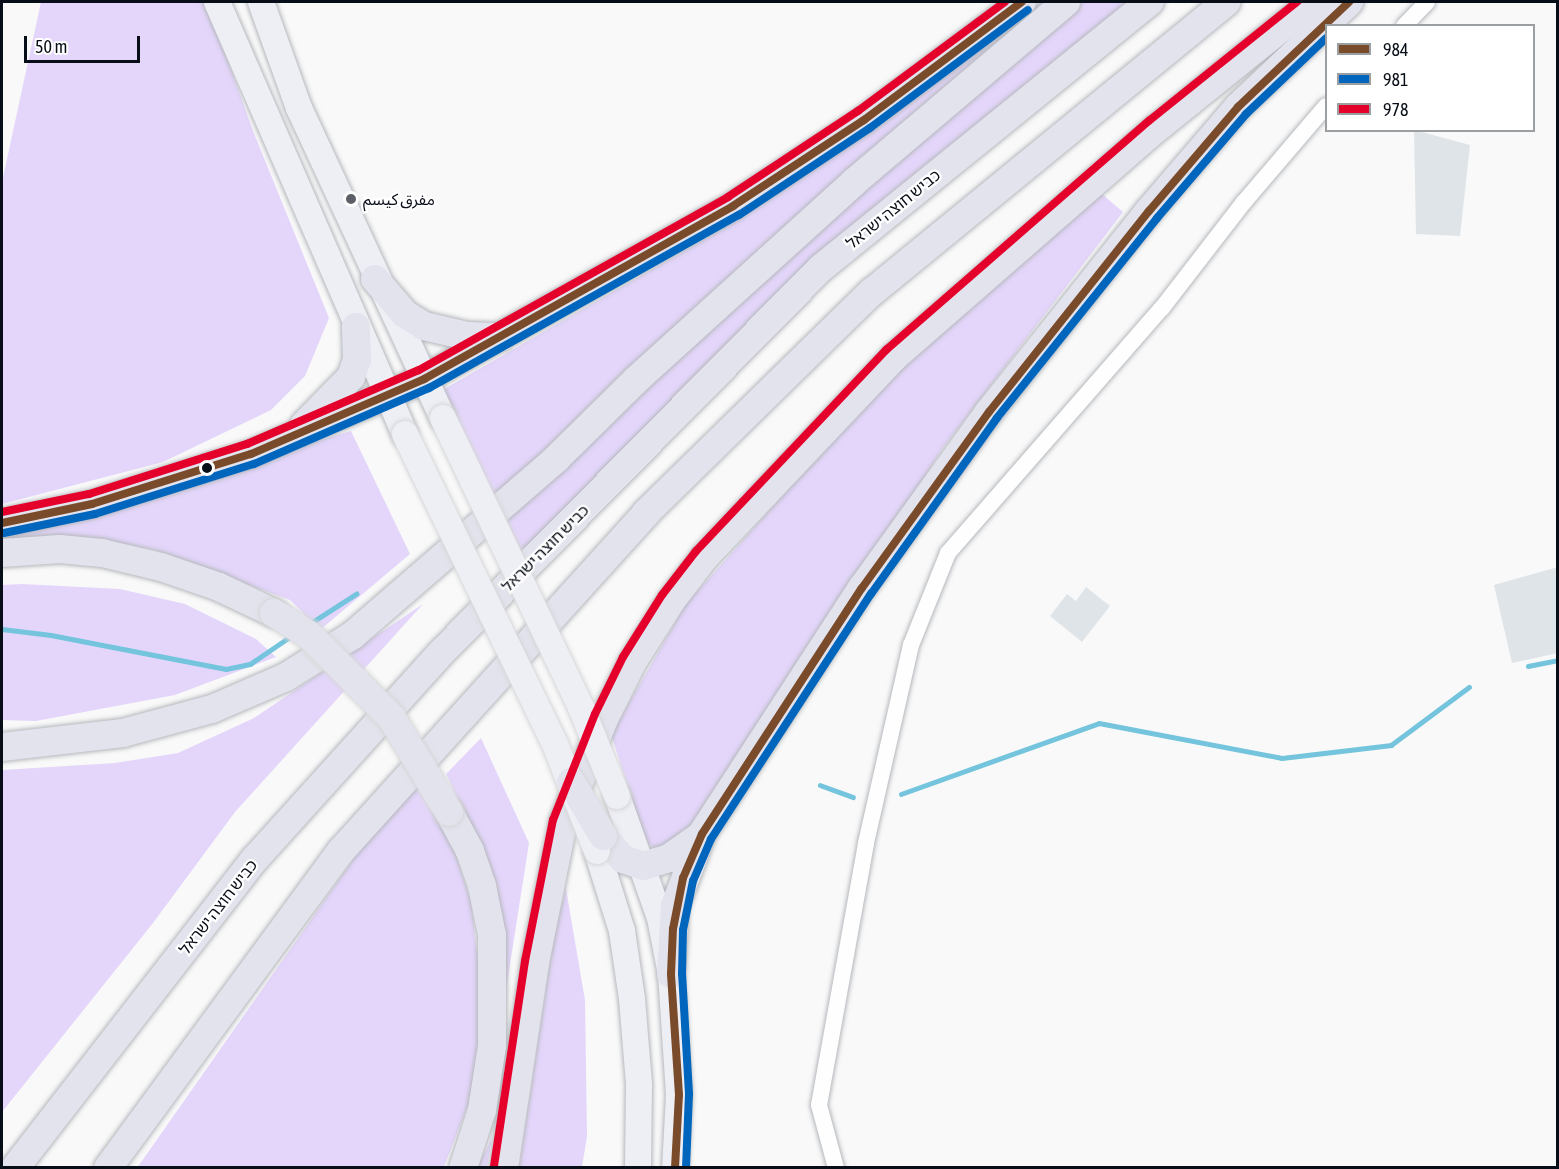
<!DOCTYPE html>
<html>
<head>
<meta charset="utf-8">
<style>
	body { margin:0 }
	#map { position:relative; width:1559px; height:1169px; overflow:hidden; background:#f9f9f9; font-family:"Asap Condensed","Noto Sans Arabic","Noto Sans Hebrew",sans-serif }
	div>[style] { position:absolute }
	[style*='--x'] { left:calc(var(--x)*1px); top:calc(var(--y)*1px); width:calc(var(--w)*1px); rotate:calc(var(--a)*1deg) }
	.green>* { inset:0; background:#e4d6fb }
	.stream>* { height:4.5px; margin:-2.25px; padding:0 2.25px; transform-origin:2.25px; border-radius:2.25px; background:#73c4dc }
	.building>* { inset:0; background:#dee4e8 }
	.roads { filter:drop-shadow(0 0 2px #b5b8bc) drop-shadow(0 0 2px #b5b8bc) }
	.street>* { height:16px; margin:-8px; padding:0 8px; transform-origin:8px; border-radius:8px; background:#fefefe }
	.primary>* { height:26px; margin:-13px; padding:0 13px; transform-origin:13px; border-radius:13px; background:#eeeef5 }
	.highway>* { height:28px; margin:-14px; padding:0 14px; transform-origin:14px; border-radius:14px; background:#e3e3ee }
	.bridges { filter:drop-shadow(0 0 2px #d5d6d7) drop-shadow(0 0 2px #d5d6d7) }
	.primary-bridge>* { height:26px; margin:-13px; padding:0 13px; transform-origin:13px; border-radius:13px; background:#eeeef5 }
	.highway-bridge>* { height:28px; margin:-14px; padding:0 14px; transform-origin:14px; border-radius:14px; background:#e3e3ee }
	.bus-1>* { height:8px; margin:-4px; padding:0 4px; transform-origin:4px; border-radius:4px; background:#7a4b2a }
	.bus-2>* { height:8px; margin:-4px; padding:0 4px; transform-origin:4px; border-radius:4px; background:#0065bd }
	.bus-3>* { height:8px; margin:-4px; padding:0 4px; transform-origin:4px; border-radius:4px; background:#e4002b }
	.dots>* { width:16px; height:16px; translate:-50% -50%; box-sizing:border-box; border:3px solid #fff; border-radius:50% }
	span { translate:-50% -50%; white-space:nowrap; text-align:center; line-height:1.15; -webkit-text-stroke:4.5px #fff; paint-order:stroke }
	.poi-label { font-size:16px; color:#080e17 }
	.left { translate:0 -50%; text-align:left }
	.street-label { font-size:16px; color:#080e17 }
	.frame { position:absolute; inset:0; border:3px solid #080e17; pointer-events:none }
	.legend { position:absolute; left:1325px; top:24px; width:210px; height:108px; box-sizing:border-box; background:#fff; border:2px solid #9c9fa2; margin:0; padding:8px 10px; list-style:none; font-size:18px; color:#080e17 }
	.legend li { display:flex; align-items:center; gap:12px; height:30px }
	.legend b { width:30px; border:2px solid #9c9fa2 }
	.scale { position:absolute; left:24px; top:36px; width:116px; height:27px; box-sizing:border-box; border:3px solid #080e17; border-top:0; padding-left:8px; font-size:18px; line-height:21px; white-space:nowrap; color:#080e17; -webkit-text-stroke:4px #fff; paint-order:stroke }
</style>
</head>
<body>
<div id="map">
	<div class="green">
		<i style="clip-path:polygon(41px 2px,207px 2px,253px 131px,329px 318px,305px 376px,271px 410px,163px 462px,2px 504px,2px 182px)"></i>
		<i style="clip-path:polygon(1040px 2px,1132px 2px,519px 557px,439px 392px,738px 220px,880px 123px)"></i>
		<i style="clip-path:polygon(1102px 194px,1123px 212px,943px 448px,695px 830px,657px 849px,645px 842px,611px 734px,686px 604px,835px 437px,921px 349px)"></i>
		<i style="clip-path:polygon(351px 431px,410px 554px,320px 630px,290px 600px,155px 550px,100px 539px,2px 542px,2px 531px)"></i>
		<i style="clip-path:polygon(22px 584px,120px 589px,185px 604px,256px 639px,276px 657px,175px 695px,36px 721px,2px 720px,2px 585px)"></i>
		<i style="clip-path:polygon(423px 604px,235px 812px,153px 923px,2px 1112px,2px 770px,115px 763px,178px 753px,254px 718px)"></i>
		<i style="clip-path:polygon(481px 738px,529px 843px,506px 990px,497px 884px,446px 774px)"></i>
		<i style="clip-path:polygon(415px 785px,451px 841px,471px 902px,480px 977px,482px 1038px,470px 1100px,444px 1167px,137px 1168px,357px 854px)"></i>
		<i style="clip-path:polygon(566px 889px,585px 1000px,587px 1136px,582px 1167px,519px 1168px,555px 929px)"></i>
		<i style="clip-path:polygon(492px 1138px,487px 1167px,477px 1167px)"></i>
	</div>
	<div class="stream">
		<i style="--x:311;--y:623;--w:54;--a:-32.8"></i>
		<i style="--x:2;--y:629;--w:49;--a:7"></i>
		<i style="--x:51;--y:635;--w:178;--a:11"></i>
		<i style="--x:226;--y:669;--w:25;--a:-12"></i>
		<i style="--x:250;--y:664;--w:50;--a:-34.3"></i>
		<i style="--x:1528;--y:666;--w:31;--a:-11"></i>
		<i style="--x:820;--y:785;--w:35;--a:20"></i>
		<i style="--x:901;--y:794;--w:210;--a:-19.7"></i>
		<i style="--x:1099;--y:723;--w:186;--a:10.8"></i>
		<i style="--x:1282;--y:758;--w:110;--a:-6.8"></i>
		<i style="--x:1391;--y:745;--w:97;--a:-36.6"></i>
	</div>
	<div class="building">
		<i style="clip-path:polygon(1414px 130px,1470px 145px,1460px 236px,1416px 234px)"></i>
		<i style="clip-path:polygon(1558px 567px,1558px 653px,1512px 663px,1494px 585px)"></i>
		<i style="clip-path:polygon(1086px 587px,1110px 606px,1082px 642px,1050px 616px,1067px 594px,1076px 601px)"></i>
	</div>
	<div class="roads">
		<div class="street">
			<i style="--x:1404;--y:26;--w:33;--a:-46"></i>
			<i style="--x:836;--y:1168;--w:65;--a:-105.1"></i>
			<i style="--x:819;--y:1105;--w:266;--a:-79.8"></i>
			<i style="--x:866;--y:843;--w:203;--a:-77.2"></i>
			<i style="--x:911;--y:645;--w:99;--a:-68.1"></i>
			<i style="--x:948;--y:553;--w:325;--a:-48.9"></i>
			<i style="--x:1162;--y:308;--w:134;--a:-52.3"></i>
			<i style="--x:1244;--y:202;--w:126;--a:-49.5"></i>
		</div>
		<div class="primary">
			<i style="--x:217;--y:2;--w:471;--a:66.5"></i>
			<i style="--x:261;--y:2;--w:113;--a:70.3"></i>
			<i style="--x:299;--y:108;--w:342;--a:65.1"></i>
			<i style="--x:617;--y:796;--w:129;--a:70.6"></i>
			<i style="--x:660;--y:918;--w:57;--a:78.9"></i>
			<i style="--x:671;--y:974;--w:121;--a:86.2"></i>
			<i style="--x:679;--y:1095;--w:73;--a:93.1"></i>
			<i style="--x:597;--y:851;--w:84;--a:72.6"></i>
			<i style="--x:622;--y:931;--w:69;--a:81.6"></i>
			<i style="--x:632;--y:999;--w:86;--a:85.3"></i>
			<i style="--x:639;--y:1085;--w:83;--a:90.7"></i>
		</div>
		<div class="highway">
			<i style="--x:375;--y:279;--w:46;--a:49.4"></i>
			<i style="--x:405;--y:314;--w:22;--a:32"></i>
			<i style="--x:424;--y:326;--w:44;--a:13.1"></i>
			<i style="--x:467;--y:336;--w:34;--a:2"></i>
			<i style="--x:304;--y:425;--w:67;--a:-45.6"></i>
			<i style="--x:351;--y:377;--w:18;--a:-71"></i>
			<i style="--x:357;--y:360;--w:33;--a:-92"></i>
			<i style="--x:2;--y:523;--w:92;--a:-11.9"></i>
			<i style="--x:92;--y:504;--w:167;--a:-17.5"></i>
			<i style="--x:251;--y:454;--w:189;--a:-23.4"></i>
			<i style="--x:424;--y:379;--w:354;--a:-29.2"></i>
			<i style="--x:733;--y:206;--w:157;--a:-33.3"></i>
			<i style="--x:864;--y:120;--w:197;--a:-36.8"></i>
			<i style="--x:2;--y:553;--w:58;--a:-3.9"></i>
			<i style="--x:60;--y:549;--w:42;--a:5.4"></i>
			<i style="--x:102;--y:553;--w:61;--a:13.3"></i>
			<i style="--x:161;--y:567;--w:61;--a:19"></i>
			<i style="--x:219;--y:587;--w:61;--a:25.3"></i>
			<i style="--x:2;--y:747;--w:122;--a:-6.6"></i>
			<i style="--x:123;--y:733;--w:92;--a:-15.1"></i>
			<i style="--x:212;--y:709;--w:81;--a:-23.4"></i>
			<i style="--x:286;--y:677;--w:79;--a:-32.1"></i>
			<i style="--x:353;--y:635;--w:269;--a:-40.9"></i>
			<i style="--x:556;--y:459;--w:112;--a:-44.6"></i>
			<i style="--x:636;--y:380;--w:294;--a:-42.2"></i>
			<i style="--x:854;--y:182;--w:278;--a:-40.3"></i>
			<i style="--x:449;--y:812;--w:44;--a:61.7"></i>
			<i style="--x:470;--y:851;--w:37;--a:71"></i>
			<i style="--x:482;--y:886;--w:50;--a:78.5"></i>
			<i style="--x:492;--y:935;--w:111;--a:90"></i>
			<i style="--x:492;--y:1046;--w:65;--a:98.9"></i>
			<i style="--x:482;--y:1110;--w:61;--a:108.1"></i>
			<i style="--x:603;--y:836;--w:30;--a:49"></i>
			<i style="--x:623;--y:859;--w:21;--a:19"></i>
			<i style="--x:643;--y:866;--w:27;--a:-17"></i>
			<i style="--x:669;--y:858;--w:38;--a:-35"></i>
			<i style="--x:671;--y:974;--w:68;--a:-86.6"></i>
			<i style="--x:675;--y:906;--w:77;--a:-69.4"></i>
			<i style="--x:702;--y:834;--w:293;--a:-57"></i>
			<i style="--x:862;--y:588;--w:217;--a:-54.2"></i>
			<i style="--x:989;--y:412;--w:257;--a:-51.5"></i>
			<i style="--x:1149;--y:211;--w:137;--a:-49.4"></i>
			<i style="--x:1238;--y:107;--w:153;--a:-43.4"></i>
			<i style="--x:15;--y:1168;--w:390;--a:-52.2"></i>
			<i style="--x:254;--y:860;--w:282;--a:-47.9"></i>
			<i style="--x:443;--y:651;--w:538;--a:-45.38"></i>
			<i style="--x:821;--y:268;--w:423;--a:-39"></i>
			<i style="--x:108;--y:1168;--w:393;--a:-53.7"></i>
			<i style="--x:341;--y:851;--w:455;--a:-47.9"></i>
			<i style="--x:646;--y:513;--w:316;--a:-44.4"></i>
			<i style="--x:872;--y:292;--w:458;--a:-39.3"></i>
			<i style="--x:504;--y:1168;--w:207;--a:-81.4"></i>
			<i style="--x:535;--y:963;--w:143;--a:-78.7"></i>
			<i style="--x:563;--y:823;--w:112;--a:-68.5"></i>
			<i style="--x:604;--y:719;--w:63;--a:-63.4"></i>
			<i style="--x:632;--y:663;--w:73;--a:-57.8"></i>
			<i style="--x:671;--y:601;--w:54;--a:-52.5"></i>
			<i style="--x:704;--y:558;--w:275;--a:-46.6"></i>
			<i style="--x:893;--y:358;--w:350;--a:-41.1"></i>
			<i style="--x:1157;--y:128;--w:201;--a:-38.9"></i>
		</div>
	</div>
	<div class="bridges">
		<div class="primary-bridge">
			<i style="--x:443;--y:418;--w:323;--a:64.5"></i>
			<i style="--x:582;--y:710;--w:93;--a:67.9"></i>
			<i style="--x:405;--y:434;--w:344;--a:64.2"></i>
			<i style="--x:555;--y:744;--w:115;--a:68.6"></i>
		</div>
		<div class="highway-bridge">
			<i style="--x:274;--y:613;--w:41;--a:32.2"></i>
			<i style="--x:309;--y:635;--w:116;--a:45"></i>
			<i style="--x:391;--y:717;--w:111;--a:58.6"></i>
			<i style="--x:571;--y:782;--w:63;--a:59.3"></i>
		</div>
	</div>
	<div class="bus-1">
		<i style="--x:2;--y:523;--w:92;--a:-11.9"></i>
		<i style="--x:92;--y:504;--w:167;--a:-17.5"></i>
		<i style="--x:251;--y:454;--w:189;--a:-23.4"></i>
		<i style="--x:424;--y:379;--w:354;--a:-29.2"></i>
		<i style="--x:733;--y:206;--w:157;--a:-33.3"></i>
		<i style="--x:864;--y:120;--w:197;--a:-36.8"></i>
		<i style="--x:675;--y:1168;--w:73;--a:-86.9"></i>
		<i style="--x:679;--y:1095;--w:121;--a:-93.8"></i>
		<i style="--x:671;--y:974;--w:45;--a:-87.5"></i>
		<i style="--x:673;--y:929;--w:52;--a:-78.9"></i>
		<i style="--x:683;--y:878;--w:48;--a:-66.6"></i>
		<i style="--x:702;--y:834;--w:293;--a:-57"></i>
		<i style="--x:862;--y:588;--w:217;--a:-54.2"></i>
		<i style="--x:989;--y:412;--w:257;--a:-51.5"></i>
		<i style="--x:1149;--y:211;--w:137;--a:-49.4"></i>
		<i style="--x:1238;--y:107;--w:153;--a:-43.4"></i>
	</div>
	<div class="bus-2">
		<i style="--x:4;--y:533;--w:93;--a:-11.8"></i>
		<i style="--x:95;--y:514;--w:167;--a:-17.5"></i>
		<i style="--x:254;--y:464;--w:191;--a:-23.5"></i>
		<i style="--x:429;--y:388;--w:355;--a:-29.2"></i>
		<i style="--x:739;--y:215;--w:157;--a:-33.6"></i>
		<i style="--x:870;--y:128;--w:197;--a:-36.8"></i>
		<i style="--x:686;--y:1168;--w:74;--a:-87.7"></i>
		<i style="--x:689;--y:1094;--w:120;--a:-93.3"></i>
		<i style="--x:682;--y:974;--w:44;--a:-88.7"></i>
		<i style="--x:683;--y:930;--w:50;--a:-78.5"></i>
		<i style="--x:693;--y:881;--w:46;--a:-66.8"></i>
		<i style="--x:711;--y:839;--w:293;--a:-56.9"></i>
		<i style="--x:871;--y:594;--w:216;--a:-54.4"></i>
		<i style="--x:997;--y:418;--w:256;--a:-51.3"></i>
		<i style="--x:1157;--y:218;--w:137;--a:-49.4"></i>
		<i style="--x:1246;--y:114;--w:110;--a:-43.5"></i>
	</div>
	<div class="bus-3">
		<i style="--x:2;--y:512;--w:89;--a:-11.7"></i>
		<i style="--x:89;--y:494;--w:166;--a:-17.6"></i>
		<i style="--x:247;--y:444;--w:187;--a:-23.3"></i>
		<i style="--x:419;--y:370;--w:354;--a:-29.2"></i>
		<i style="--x:728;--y:197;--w:156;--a:-33.5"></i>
		<i style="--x:858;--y:111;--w:183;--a:-36.6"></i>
		<i style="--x:494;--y:1166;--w:207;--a:-81.4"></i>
		<i style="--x:525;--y:961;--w:144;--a:-78.8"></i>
		<i style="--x:553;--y:820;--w:114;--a:-68.4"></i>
		<i style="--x:595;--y:714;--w:64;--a:-63.8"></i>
		<i style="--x:623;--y:657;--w:73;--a:-57.8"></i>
		<i style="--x:662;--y:595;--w:56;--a:-52.3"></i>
		<i style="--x:696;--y:551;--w:277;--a:-46.6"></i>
		<i style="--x:886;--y:350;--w:350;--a:-41.1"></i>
		<i style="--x:1150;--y:120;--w:189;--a:-38.8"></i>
	</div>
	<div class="dots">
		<i style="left:351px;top:199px;background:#5c6066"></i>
		<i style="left:207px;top:468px;background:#080e17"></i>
	</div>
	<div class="poi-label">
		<span class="left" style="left:363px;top:199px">مفرق كيسم</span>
	</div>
	<div class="street-label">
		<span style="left:893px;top:209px;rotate:-39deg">כביש חוצה ישראל</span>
		<span style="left:545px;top:548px;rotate:-45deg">כביש חוצה ישראל</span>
		<span style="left:218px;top:907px;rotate:-52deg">כביש חוצה ישראל</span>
	</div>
	<div class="frame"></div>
	<ul class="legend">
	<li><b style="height:8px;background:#7a4b2a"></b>984</li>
	<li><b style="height:8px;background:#0065bd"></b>981</li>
	<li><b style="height:8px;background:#e4002b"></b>978</li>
	</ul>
	<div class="scale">50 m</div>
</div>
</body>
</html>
